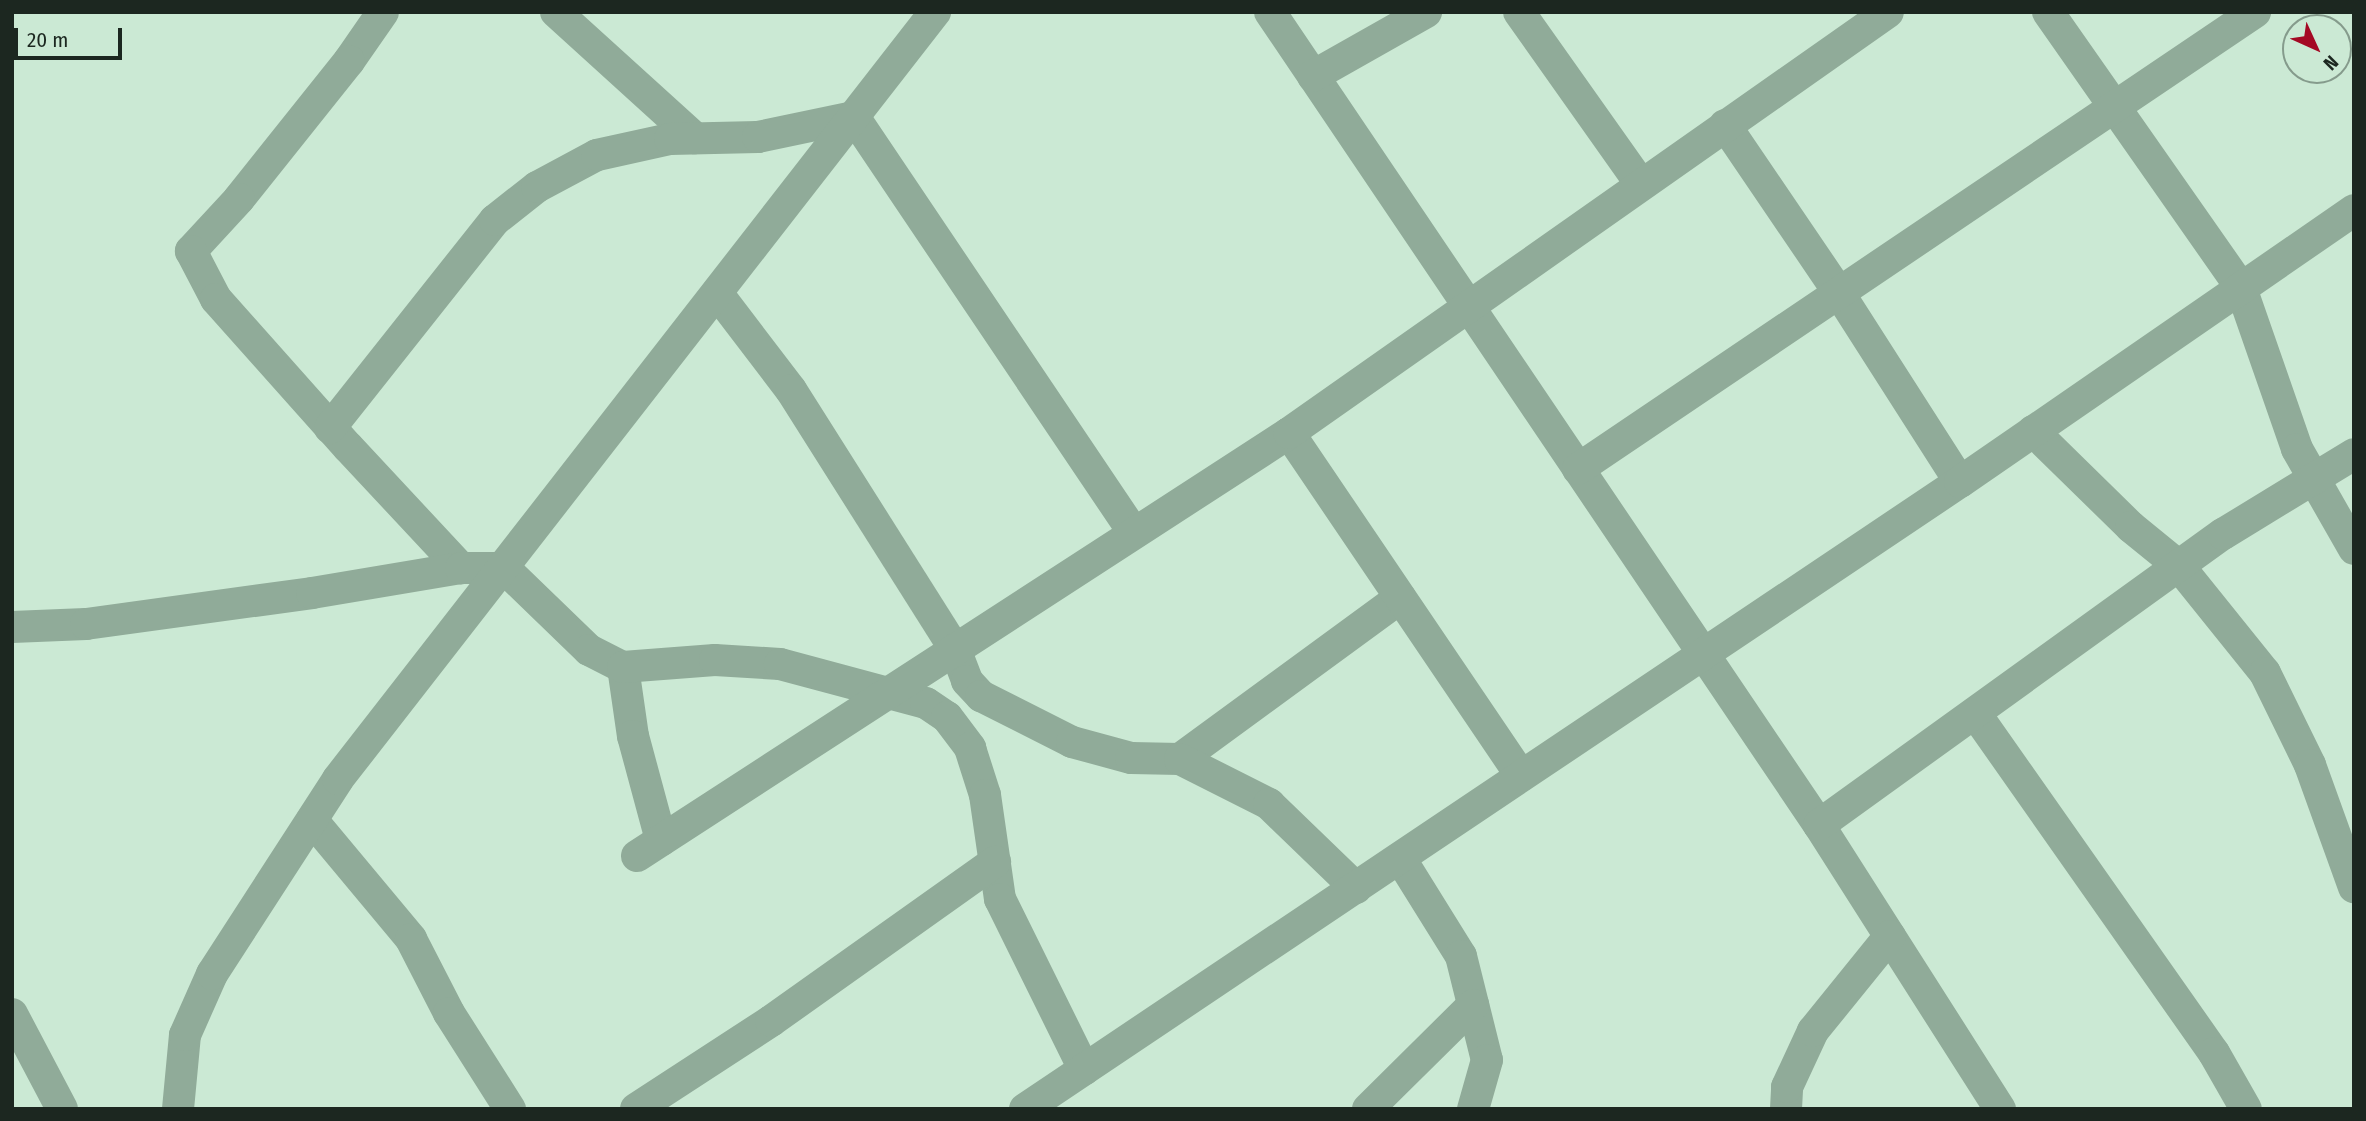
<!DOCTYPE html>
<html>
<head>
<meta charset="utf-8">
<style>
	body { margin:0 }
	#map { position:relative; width:2366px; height:1121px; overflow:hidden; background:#cbe9d4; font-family:"Fira Sans Condensed",sans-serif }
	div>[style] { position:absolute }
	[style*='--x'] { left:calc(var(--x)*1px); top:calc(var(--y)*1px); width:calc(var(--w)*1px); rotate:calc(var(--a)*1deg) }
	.street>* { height:32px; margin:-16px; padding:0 16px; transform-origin:16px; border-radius:16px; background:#90ab99 }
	span { translate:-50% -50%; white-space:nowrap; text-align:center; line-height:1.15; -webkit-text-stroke:7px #cbe9d4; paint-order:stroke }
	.frame { position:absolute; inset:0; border:14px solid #1c2720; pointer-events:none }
	.north { position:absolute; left:2282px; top:14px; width:70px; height:70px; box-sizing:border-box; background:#cbe9d4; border:2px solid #859b8c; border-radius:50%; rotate:135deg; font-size:19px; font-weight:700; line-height:28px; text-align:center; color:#1c2720 }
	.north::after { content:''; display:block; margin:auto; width:24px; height:32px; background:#a40924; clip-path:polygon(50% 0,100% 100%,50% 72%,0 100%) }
	.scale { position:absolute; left:14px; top:28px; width:108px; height:32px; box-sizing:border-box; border:4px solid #1c2720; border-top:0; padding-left:9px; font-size:21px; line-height:24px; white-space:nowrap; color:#1c2720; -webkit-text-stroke:5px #cbe9d4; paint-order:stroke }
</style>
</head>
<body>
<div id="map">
	<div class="street">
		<i style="--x:383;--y:12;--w:60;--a:124.8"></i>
		<i style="--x:349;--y:61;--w:176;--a:128.6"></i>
		<i style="--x:239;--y:199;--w:71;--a:132.7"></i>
		<i style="--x:191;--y:251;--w:54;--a:62.5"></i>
		<i style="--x:216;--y:299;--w:198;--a:48.3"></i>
		<i style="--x:348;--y:447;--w:166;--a:47"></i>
		<i style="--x:556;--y:12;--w:188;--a:42.2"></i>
		<i style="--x:1270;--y:12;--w:981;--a:55.97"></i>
		<i style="--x:1819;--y:825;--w:337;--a:57.5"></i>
		<i style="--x:1519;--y:12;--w:211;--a:54.7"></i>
		<i style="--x:2048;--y:12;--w:337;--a:55"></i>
		<i style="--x:2241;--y:288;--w:170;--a:70.8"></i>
		<i style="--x:2297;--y:449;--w:115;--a:60.3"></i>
		<i style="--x:1313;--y:76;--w:130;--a:-29.5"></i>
		<i style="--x:1725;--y:125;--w:203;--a:55.8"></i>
		<i style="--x:1839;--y:293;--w:224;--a:57.4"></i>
		<i style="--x:717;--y:293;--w:122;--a:52.7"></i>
		<i style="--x:791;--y:390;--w:307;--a:57.7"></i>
		<i style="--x:955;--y:649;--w:34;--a:69"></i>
		<i style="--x:967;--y:681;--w:21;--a:47"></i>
		<i style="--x:981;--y:696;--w:102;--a:26.8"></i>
		<i style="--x:1072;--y:742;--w:61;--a:15.2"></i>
		<i style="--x:1131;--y:758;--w:49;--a:1.2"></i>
		<i style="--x:1180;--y:759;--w:273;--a:-36.2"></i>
		<i style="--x:330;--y:428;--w:265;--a:-51.6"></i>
		<i style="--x:495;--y:220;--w:53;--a:-38.2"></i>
		<i style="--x:537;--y:187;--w:68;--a:-28.1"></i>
		<i style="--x:597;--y:155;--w:75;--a:-12.4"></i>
		<i style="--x:670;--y:139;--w:88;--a:-1.3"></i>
		<i style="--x:758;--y:137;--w:98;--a:-11.8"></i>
		<i style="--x:854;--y:117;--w:501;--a:56.06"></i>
		<i style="--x:2033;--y:431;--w:137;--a:44.4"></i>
		<i style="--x:2131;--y:527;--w:62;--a:39.1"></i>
		<i style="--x:2179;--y:566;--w:137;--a:51.2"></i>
		<i style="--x:2265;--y:673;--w:102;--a:63.9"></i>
		<i style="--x:2310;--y:765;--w:130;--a:70.2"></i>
		<i style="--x:1289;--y:433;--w:414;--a:55.9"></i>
		<i style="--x:1578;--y:469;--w:817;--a:-34.02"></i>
		<i style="--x:12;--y:627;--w:74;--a:-2.3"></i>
		<i style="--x:86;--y:624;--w:228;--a:-7.8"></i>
		<i style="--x:312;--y:593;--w:151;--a:-9.5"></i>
		<i style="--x:461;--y:568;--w:43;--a:0"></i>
		<i style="--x:504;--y:568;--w:118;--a:44"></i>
		<i style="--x:589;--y:650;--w:38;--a:27"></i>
		<i style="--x:623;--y:667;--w:70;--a:81.8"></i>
		<i style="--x:633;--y:736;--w:108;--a:74.9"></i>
		<i style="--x:623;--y:667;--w:92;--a:-4.4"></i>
		<i style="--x:715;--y:660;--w:65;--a:3.5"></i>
		<i style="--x:780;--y:664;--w:151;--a:15"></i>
		<i style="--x:926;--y:703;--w:25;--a:34"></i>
		<i style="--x:947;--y:717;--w:39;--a:53"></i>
		<i style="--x:970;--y:748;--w:49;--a:72.3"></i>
		<i style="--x:985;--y:795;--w:105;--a:81.8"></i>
		<i style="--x:1000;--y:899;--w:190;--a:63.7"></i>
		<i style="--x:1975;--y:713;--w:416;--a:54.9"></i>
		<i style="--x:2214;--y:1053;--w:64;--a:60.3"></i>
		<i style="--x:1180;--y:759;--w:100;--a:26.8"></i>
		<i style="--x:1269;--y:804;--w:121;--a:44"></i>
		<i style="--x:312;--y:820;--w:155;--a:50.2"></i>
		<i style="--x:411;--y:939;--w:83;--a:62.8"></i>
		<i style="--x:449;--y:1013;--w:114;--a:57.6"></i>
		<i style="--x:1819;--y:825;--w:498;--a:-35.8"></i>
		<i style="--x:2223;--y:534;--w:153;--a:-31.4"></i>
		<i style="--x:637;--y:856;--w:777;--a:-32.97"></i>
		<i style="--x:1289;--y:433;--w:732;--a:-35.1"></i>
		<i style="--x:1400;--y:858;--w:115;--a:58.1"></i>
		<i style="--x:1461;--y:956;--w:107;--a:76"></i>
		<i style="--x:1487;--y:1060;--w:51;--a:105.9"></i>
		<i style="--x:12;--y:1014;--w:107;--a:62.2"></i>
		<i style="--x:178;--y:1109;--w:74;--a:-84.6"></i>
		<i style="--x:185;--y:1035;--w:67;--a:-66.1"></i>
		<i style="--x:212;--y:974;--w:232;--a:-57.1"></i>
		<i style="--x:338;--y:779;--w:972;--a:-52.1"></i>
		<i style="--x:636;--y:1109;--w:161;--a:-33.1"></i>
		<i style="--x:771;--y:1021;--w:275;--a:-35.4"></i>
		<i style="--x:1025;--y:1109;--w:1126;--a:-33.85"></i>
		<i style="--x:1960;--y:482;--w:479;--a:-34.6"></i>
		<i style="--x:1368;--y:1109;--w:148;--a:-44.7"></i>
		<i style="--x:1786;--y:1109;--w:22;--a:-87"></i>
		<i style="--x:1787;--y:1087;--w:62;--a:-65.1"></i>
		<i style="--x:1813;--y:1031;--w:122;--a:-51"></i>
	</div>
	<div class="frame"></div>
	<div class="north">N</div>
	<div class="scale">20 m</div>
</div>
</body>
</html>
